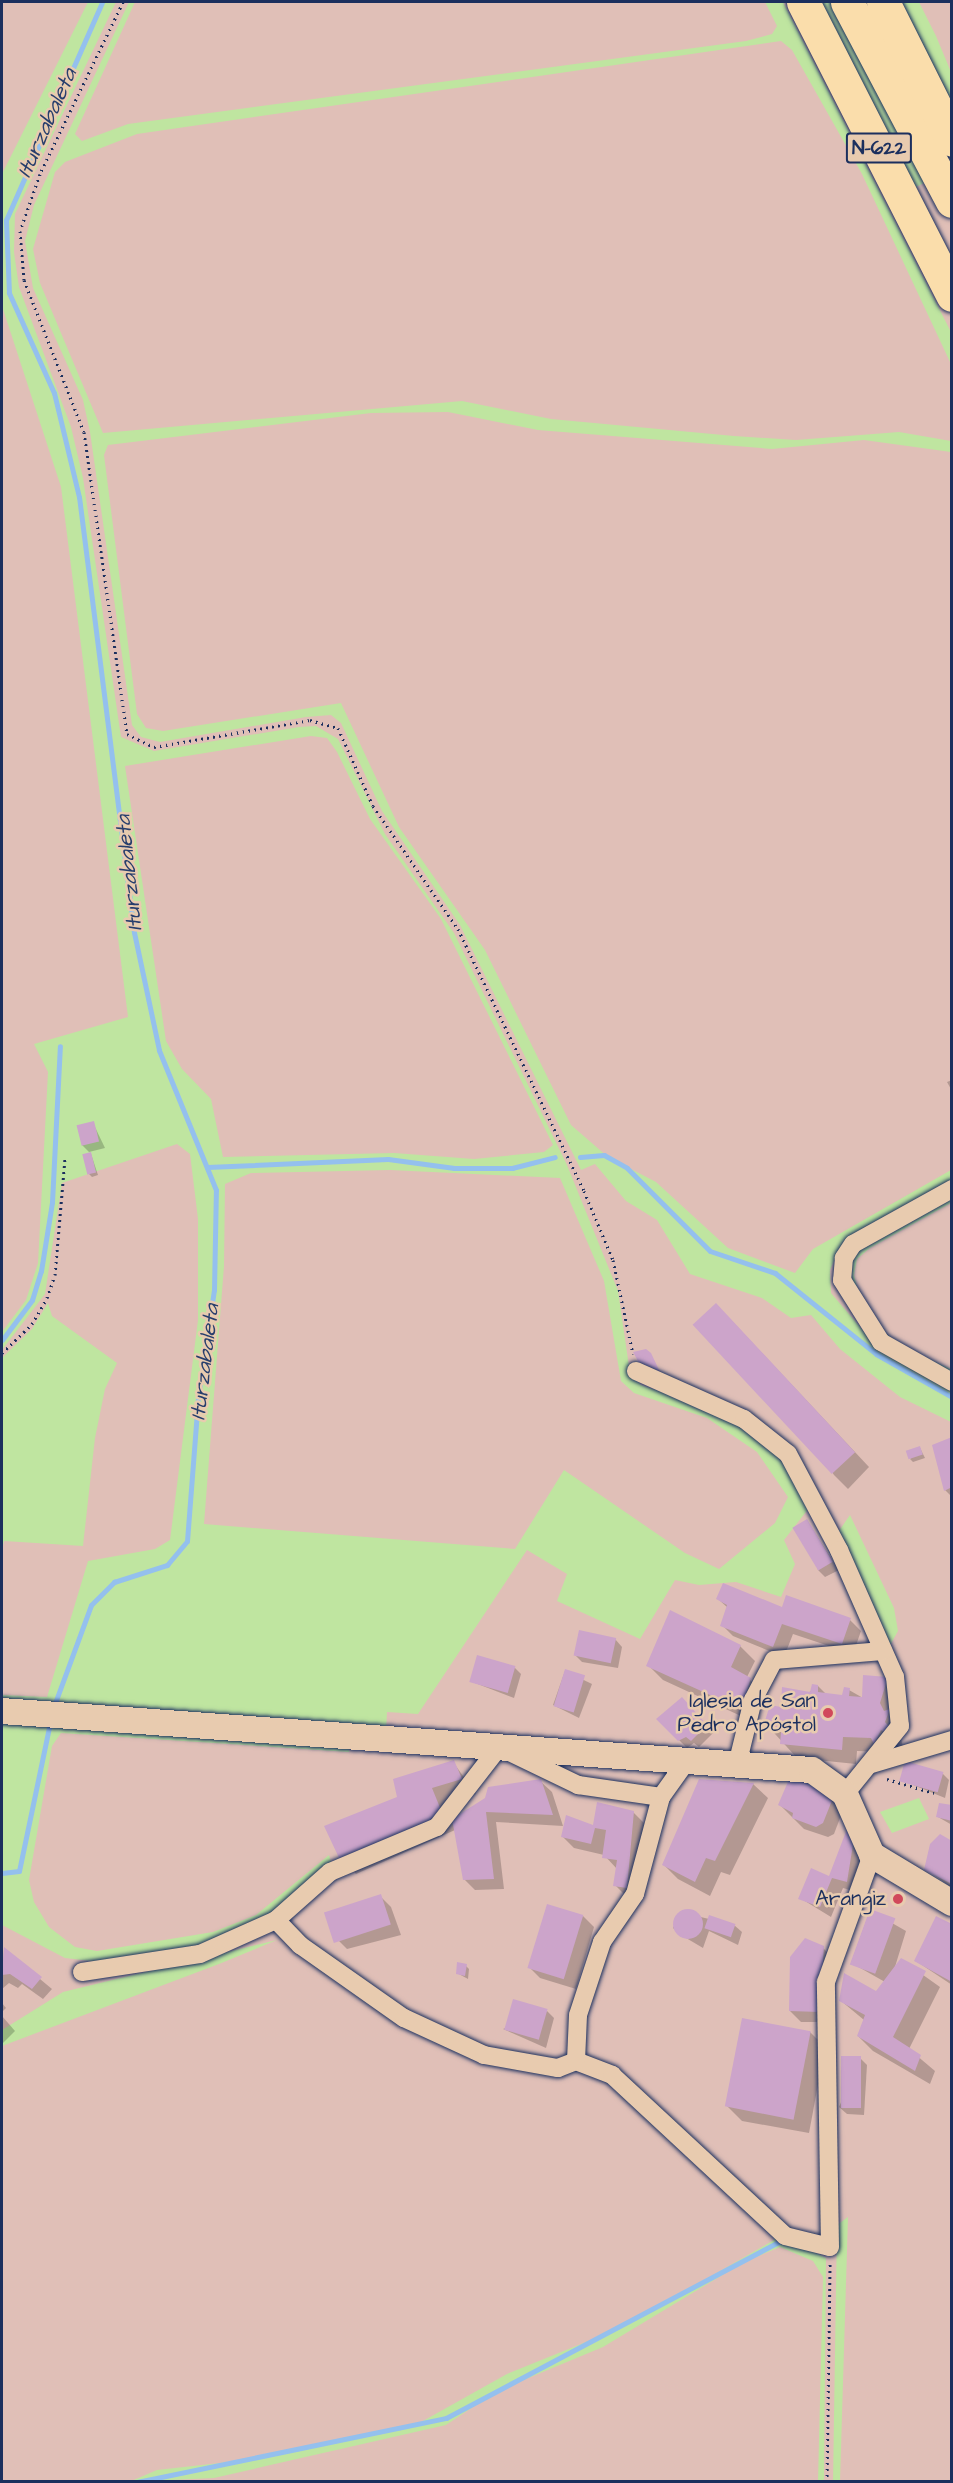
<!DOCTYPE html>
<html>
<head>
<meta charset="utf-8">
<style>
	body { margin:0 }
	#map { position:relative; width:953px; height:2483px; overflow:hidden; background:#e0bfb7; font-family:"Architects Daughter",sans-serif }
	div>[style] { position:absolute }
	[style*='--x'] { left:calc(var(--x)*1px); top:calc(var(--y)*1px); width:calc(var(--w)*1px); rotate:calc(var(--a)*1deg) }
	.green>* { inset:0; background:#bfe5a0 }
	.shadow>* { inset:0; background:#0003 }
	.stream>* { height:5px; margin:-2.5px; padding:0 2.5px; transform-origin:2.5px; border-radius:2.5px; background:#94c0ee }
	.building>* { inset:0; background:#cca4ca; transform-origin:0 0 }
	.round { border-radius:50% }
	.path>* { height:3px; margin-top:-1.5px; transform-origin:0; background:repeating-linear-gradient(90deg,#1b2f5e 0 1.5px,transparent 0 6px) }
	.roads { filter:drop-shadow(0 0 2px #1b2f5e) drop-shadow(0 0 2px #1b2f5e) }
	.street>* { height:18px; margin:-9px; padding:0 9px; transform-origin:9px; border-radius:9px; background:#e8cbaf }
	.secondary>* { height:26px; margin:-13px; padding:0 13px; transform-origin:13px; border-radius:13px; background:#e8cbaf }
	.highway>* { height:33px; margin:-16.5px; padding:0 16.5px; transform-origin:16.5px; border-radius:16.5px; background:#faddab }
	.dots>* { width:16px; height:16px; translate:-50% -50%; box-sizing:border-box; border:3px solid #e8cbaf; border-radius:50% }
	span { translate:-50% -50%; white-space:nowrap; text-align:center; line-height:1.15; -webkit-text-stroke:5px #e8cbaf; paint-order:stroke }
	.shield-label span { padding:2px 4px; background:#e8cbaf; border:2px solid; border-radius:4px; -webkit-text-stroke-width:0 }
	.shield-label { font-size:20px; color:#1b2f5e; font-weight:700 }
	.poi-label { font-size:21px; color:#1b2f5e }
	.right { translate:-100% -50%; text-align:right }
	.water-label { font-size:22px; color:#273e6c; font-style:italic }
	.frame { position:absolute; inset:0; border:3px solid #1b2f5e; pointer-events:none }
</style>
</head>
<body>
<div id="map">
	<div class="green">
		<i style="clip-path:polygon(evenodd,88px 2px,116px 2px,15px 214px,14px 252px,19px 287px,71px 427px,83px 478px,121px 737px,154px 751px,299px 727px,316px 726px,338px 739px,385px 834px,454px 933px,567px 1165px,618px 1291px,630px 1373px,641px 1385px,724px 1413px,789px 1464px,809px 1508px,784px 1540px,795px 1564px,781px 1597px,736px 1582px,699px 1585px,675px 1580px,640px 1639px,557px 1601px,567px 1574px,527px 1550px,418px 1714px,387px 1712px,386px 1731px,2px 1703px,2px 1695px,47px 1697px,88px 1561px,155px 1549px,170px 1540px,198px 1320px,198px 1219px,190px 1154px,177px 1144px,62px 1183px,45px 1294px,2px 1350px,2px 1332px,26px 1300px,38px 1263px,48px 1072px,34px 1044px,128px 1017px,61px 487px,2px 306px,2px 174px,88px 2px,311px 736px,327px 738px,337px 752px,370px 819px,441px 919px,553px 1145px,544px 1152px,474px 1159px,394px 1153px,223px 1157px,211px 1099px,182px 1069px,166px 1041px,125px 766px,311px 736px,88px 2px,390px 1170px,560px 1178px,604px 1281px,621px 1381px,634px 1393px,707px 1418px,757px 1452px,788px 1497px,775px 1523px,719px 1569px,685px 1553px,564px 1470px,515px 1549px,204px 1524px,224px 1266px,225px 1184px,251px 1173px,390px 1170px)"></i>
		<i style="clip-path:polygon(129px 2px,135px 2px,75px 134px,82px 141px,128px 124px,746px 41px,772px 34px,777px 26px,765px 2px,783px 2px,951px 332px,951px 364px,862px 174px,792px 50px,781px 41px,137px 134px,65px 162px,55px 172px,33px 249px,40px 283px,103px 433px,462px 401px,551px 419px,734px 436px,796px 440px,899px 432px,951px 441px,951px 452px,864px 440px,772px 449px,538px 430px,448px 412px,371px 413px,108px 445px,104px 455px,137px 714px,146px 728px,163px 731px,341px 703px,399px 827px,485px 950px,571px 1125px,608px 1157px,656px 1182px,728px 1248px,795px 1273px,813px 1249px,951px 1170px,951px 1186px,838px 1252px,830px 1270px,831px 1293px,878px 1348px,951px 1387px,951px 1422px,900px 1397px,840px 1349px,811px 1315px,791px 1318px,762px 1298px,690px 1274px,657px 1220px,626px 1201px,595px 1164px,581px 1170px,460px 925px,382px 811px,341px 723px,331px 715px,306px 717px,160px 742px,141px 737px,132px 725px,90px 432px,83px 400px,33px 288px,25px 241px,34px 205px)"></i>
		<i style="clip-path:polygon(815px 2px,830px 2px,926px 182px,916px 187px)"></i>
		<i style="clip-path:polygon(902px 2px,919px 2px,936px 36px,951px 72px,951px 109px)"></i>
		<i style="clip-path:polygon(951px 1197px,951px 1203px,870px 1248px,857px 1259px,854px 1275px,860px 1297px,883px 1331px,905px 1348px,951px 1369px,951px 1377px,885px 1338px,853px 1292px,847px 1261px,852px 1253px)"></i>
		<i style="clip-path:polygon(48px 1303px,52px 1316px,117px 1363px,105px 1389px,95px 1438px,83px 1546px,4px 1541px,2px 1550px,2px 1358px,32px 1329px)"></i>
		<i style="clip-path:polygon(850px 1515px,894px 1608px,898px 1631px,889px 1647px,834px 1538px)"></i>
		<i style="clip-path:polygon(2px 1718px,350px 1745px,349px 1752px,61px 1733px,52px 1746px,29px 1880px,34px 1902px,49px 1927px,75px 1947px,97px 1951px,213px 1932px,256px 1915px,329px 1855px,332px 1865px,269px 1917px,197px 1947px,100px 1962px,65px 1958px,2px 1925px)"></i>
		<i style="clip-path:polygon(919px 1798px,929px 1819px,892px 1833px,880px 1812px)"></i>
		<i style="clip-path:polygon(277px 1940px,219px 1964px,2px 2046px,2px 2030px,63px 1992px)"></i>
		<i style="clip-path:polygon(848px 2217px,840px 2481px,833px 2482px,837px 2225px)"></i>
		<i style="clip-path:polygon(773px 2231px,826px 2258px,824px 2481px,818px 2481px,823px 2277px,813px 2261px,780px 2247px,744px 2262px,603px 2347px,497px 2391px,446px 2425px,214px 2478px,129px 2482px,157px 2470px,247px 2460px,414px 2426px,507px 2374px,623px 2327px,774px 2240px)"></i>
	</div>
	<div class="shadow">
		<i style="clip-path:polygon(952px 1080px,952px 1091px,947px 1082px)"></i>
		<i style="clip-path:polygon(93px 1123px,105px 1148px,89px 1152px,82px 1145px)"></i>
		<i style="clip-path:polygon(91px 1154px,98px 1175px,92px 1177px,89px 1174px)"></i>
		<i style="clip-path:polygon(730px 1319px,869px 1467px,848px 1489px,834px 1475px)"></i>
		<i style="clip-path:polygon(952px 1439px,952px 1497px,945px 1490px)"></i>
		<i style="clip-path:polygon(920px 1448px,925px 1458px,913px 1462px,910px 1459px)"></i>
		<i style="clip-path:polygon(807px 1521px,839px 1570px,825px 1577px,818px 1570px)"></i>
		<i style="clip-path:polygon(718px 1599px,850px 1620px,861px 1631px,853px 1654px,793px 1634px,784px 1657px,733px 1636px,722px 1625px,728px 1608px)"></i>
		<i style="clip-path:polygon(615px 1639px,622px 1647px,618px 1668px,582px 1662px,575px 1655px)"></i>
		<i style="clip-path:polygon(740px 1646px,755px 1661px,747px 1677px,765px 1694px,756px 1723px,663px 1680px,648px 1665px)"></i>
		<i style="clip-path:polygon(514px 1667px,521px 1674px,514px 1698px,470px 1681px)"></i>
		<i style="clip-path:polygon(565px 1671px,592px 1684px,579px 1718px,553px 1705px)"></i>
		<i style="clip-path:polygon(887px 1679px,903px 1747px,896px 1743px,884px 1752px,857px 1751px,856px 1764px,797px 1758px,765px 1723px,818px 1686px,826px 1694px,844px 1697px,849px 1690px,863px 1698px)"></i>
		<i style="clip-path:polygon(689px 1706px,713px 1733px,699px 1747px,694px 1743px,687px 1748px,658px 1719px)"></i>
		<i style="clip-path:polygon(453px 1762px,476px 1794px,445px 1803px,453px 1820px,540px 1781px,552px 1792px,563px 1826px,496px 1822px,504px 1889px,475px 1890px,464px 1879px,455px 1830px,356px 1874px,342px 1859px,399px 1798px)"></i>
		<i style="clip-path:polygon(942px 1773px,949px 1780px,945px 1798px,901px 1780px)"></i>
		<i style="clip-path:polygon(791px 1779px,845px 1805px,834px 1834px,828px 1837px,804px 1829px,780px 1805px)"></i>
		<i style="clip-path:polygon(753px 1784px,768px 1798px,730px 1875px,721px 1872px,710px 1896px,678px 1879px,663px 1864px)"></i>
		<i style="clip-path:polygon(952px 1807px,952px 1825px,938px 1817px)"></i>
		<i style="clip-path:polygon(633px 1812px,644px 1823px,637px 1898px,626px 1896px,615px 1885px,617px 1869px,604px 1855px,574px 1848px,563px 1837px)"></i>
		<i style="clip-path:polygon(848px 1831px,866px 1844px,857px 1892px,843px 1888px,831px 1917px,800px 1898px,829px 1878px)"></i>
		<i style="clip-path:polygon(952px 1842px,952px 1888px,926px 1869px)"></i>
		<i style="clip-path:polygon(380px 1896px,391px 1907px,401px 1935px,347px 1949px,336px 1938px)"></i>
		<i style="clip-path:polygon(548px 1906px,583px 1916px,594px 1927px,576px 1989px,540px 1978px,529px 1967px)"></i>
		<i style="clip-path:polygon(871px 1911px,906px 1931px,894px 1970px,902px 1960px,940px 1987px,909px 2049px,935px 2071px,930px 2084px,873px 2051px,858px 2036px,864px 2020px,840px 2000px,877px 1993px,885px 1982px,855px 1965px)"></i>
		<i style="clip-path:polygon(680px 1912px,734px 1925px,742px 1932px,738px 1945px,709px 1931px,703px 1948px,681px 1935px,673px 1928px)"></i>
		<i style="clip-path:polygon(952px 1925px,952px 1985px,916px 1961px)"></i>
		<i style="clip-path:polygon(823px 1948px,834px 1959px,831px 2022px,801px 2022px,790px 2011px)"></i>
		<i style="clip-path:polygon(4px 1949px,52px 1989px,43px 1999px,22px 1984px,18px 1988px,9px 1983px,2px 1989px)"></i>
		<i style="clip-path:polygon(466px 1966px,469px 1969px,468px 1979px,457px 1973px)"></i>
		<i style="clip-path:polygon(2px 2003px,6px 2008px,2px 2012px)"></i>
		<i style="clip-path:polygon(547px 2011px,554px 2018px,546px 2048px,503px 2029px)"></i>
		<i style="clip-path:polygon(2px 2016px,15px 2031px,3px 2043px,2px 2042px)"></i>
		<i style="clip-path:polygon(810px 2032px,825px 2047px,809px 2133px,742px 2121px,727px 2106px)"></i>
		<i style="clip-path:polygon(860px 2058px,867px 2065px,864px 2115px,847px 2114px,839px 2107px)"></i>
	</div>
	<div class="stream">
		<i style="--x:580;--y:1157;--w:24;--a:-5"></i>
		<i style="--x:604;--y:1155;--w:26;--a:29"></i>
		<i style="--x:627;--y:1168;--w:117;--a:45"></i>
		<i style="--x:710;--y:1251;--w:69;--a:18.7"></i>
		<i style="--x:775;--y:1273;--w:129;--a:38.7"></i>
		<i style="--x:876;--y:1354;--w:87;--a:29.5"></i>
		<i style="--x:207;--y:1167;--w:181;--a:-2.5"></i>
		<i style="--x:388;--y:1159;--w:67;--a:7.8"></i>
		<i style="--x:454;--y:1168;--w:58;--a:0"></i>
		<i style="--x:512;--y:1168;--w:44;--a:-14.3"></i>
		<i style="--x:2;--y:1340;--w:50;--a:-53.1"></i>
		<i style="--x:32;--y:1300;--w:30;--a:-73"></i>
		<i style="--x:41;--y:1271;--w:70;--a:-80.9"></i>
		<i style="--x:52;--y:1202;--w:156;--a:-87.1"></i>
		<i style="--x:55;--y:1703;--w:104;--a:-69.8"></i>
		<i style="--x:91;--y:1605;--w:33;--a:-45"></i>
		<i style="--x:114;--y:1582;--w:56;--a:-17.8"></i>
		<i style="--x:167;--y:1565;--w:31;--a:-50"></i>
		<i style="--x:187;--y:1541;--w:143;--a:-85.6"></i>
		<i style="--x:198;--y:1398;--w:109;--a:-81.6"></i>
		<i style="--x:214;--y:1290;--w:100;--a:-88.9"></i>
		<i style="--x:216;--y:1190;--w:151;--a:-112.2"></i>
		<i style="--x:159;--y:1050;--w:121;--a:-102"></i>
		<i style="--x:134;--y:932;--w:438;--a:-97.2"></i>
		<i style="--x:79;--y:497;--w:107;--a:-103.5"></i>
		<i style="--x:54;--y:393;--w:110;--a:-114.2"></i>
		<i style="--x:9;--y:293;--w:73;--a:-92.4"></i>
		<i style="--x:6;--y:220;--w:238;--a:-66.2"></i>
		<i style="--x:2;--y:1873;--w:17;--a:-7"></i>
		<i style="--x:19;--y:1871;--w:147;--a:-78.2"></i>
		<i style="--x:137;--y:2482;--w:316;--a:-11.7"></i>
		<i style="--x:446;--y:2418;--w:380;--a:-27.9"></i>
	</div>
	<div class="building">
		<i style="left:94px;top:1121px;width:21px;height:18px;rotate:76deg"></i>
		<i style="left:91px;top:1152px;width:21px;height:9px;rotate:76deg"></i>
		<i style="left:716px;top:1303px;width:204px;height:32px;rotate:47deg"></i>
		<i style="clip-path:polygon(646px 1349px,651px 1353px,660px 1372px,639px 1363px,633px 1352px)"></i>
		<i style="clip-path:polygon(952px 1437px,952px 1487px,944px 1491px,932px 1445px)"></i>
		<i style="left:920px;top:1446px;width:9px;height:15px;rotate:72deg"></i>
		<i style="left:807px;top:1519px;width:50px;height:17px;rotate:59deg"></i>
		<i style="clip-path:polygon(723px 1583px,782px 1607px,786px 1595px,851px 1618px,842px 1644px,782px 1624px,773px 1647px,720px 1626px,727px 1605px,716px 1599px)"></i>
		<i style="clip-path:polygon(670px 1610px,741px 1645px,731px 1667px,751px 1678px,741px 1709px,646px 1666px)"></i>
		<i style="left:579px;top:1630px;width:38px;height:26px;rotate:12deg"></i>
		<i style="left:477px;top:1655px;width:40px;height:28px;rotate:16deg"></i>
		<i style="left:565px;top:1669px;width:21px;height:39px;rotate:17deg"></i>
		<i style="clip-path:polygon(863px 1675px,888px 1677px,880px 1703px,884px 1711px,890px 1709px,885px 1722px,890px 1728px,888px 1734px,881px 1730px,874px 1744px,871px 1738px,843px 1737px,842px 1750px,780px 1744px,781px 1732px,764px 1724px,770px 1705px,781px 1707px,782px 1687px,810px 1692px,812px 1684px,818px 1685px,818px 1692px,842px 1695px,844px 1687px,850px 1688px,849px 1696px,862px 1697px)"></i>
		<i style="clip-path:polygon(682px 1697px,707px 1725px,691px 1741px,686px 1737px,678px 1741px,656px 1719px)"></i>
		<i style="clip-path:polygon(454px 1760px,462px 1779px,432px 1788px,443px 1815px,340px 1860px,324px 1826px,397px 1797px,393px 1779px)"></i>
		<i style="left:905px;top:1761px;width:40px;height:21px;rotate:16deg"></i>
		<i style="clip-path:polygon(790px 1777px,835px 1793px,823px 1823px,816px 1827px,792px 1818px,793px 1813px,778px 1805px)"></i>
		<i style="clip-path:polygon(541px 1779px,553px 1815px,486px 1812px,494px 1879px,463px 1880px,452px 1819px,485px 1798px,488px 1787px)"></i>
		<i style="clip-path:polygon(699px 1779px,754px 1783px,715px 1861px,706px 1858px,695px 1882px,662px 1865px)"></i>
		<i style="clip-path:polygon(597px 1802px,634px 1811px,627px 1888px,613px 1886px,617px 1860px,602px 1858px,606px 1830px,595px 1828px,591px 1844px,561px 1837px,566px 1815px,593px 1825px)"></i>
		<i style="clip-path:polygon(939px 1803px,952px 1805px,952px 1821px,936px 1817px)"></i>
		<i style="clip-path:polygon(847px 1829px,855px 1832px,847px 1882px,832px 1878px,820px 1907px,798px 1899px,811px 1868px,829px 1876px)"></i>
		<i style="clip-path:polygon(940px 1834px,952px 1841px,952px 1884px,924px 1870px,930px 1844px)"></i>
		<i style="left:381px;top:1894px;width:32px;height:60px;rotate:72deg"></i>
		<i style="left:547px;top:1904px;width:38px;height:67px;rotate:17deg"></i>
		<i class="round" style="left:673px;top:1909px;width:30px;height:30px"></i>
		<i style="left:870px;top:1909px;width:27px;height:59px;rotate:20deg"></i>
		<i style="left:709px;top:1915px;width:28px;height:14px;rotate:19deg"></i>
		<i style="clip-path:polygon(936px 1916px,952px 1924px,952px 1982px,914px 1961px)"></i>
		<i style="clip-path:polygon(805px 1938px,824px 1946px,820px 2012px,789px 2011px,790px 1957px)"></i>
		<i style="clip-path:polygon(4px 1947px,42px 1977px,32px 1989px,10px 1974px,2px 1975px)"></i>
		<i style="clip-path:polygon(901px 1958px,926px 1971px,893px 2037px,921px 2055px,915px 2071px,857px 2036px,865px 2015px,839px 2001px,844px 1973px,876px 1991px)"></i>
		<i style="clip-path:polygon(457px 1962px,467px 1964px,465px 1976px,456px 1974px)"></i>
		<i style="left:513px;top:1999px;width:36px;height:32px;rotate:16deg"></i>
		<i style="left:742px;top:2018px;width:70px;height:90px;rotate:11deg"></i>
		<i style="left:841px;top:2056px;width:20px;height:52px"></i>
	</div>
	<div class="path">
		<i style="--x:123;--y:2;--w:191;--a:115.8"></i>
		<i style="--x:40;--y:174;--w:60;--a:109.3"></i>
		<i style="--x:20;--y:231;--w:49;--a:85.3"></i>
		<i style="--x:24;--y:280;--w:163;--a:68.5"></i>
		<i style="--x:84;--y:432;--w:305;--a:81.9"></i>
		<i style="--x:127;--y:734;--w:30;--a:26"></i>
		<i style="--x:154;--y:747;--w:158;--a:-9.8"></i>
		<i style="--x:310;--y:720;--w:29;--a:16"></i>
		<i style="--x:338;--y:728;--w:85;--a:65.8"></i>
		<i style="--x:373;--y:806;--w:150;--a:55.4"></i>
		<i style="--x:458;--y:929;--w:291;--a:64.3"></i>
		<i style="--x:584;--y:1191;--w:75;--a:67.2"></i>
		<i style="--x:613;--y:1260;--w:96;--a:78"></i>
		<i style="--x:2;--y:1353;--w:42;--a:-44"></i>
		<i style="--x:32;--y:1324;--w:30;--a:-60"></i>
		<i style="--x:47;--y:1298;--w:24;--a:-71"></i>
		<i style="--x:55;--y:1275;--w:117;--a:-85.1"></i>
		<i style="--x:887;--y:1779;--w:49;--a:16.6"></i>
		<i style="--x:827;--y:2482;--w:218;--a:-89.2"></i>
	</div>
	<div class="roads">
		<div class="street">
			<i style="--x:952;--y:1189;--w:113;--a:150.9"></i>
			<i style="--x:853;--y:1244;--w:17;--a:123"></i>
			<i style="--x:844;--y:1258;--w:22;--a:95"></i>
			<i style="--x:842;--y:1280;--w:73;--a:57.8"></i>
			<i style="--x:881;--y:1342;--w:81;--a:29.4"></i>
			<i style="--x:636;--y:1371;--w:118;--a:24"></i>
			<i style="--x:744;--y:1419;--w:56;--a:38.5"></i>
			<i style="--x:788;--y:1454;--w:109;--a:62"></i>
			<i style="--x:839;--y:1550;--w:139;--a:66.2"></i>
			<i style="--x:895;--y:1677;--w:49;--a:84.2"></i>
			<i style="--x:900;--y:1726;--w:87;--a:129"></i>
			<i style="--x:872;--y:1764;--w:84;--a:-16.7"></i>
			<i style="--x:737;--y:1765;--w:67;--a:-76.2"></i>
			<i style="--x:753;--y:1700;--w:45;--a:-62.3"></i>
			<i style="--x:774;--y:1660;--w:109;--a:-4.7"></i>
			<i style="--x:276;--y:1920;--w:35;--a:46"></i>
			<i style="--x:300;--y:1945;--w:127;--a:35.1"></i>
			<i style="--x:404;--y:2018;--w:88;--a:24.8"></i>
			<i style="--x:484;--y:2055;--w:75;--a:10"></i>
			<i style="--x:558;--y:2068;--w:19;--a:-21"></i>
			<i style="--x:576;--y:2061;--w:39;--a:21"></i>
			<i style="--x:612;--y:2075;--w:236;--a:42.9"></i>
			<i style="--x:785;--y:2236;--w:46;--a:13.7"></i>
			<i style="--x:830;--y:2247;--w:265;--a:-90.9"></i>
			<i style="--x:826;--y:1982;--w:135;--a:-70.1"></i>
			<i style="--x:82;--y:1972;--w:119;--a:-8.7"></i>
			<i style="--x:200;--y:1954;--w:83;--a:-24.1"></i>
			<i style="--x:276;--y:1920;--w:72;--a:-41.6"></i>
			<i style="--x:330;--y:1872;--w:116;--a:-22.8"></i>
			<i style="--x:437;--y:1827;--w:101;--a:-52.2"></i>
			<i style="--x:499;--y:1747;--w:88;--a:25.7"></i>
			<i style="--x:578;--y:1785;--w:84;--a:8.2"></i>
			<i style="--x:661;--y:1797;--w:43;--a:-54.5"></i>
			<i style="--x:576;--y:2061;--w:46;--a:-87.5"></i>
			<i style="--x:578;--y:2015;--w:77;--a:-71.8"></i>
			<i style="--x:602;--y:1942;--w:58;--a:-55.5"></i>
			<i style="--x:635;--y:1894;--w:100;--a:-75"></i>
		</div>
		<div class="secondary">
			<i style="--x:2;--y:1711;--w:812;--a:4.17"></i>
			<i style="--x:812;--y:1770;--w:41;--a:36"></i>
			<i style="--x:845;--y:1794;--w:67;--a:66.1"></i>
			<i style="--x:872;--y:1855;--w:93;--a:31"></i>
		</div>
		<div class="highway">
			<i style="--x:803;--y:2;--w:329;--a:63"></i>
			<i style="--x:847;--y:2;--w:225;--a:62.2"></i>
			<i style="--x:883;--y:2;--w:154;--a:63.4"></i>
		</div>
	</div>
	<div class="dots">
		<i style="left:828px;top:1713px;background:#d1495b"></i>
		<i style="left:898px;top:1899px;background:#d1495b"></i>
	</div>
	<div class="shield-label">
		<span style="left:879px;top:148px">N-622</span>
	</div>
	<div class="poi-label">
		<span class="right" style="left:816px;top:1713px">Iglesia de San<br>Pedro Apóstol</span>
		<span class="right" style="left:886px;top:1899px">Arangiz</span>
	</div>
	<div class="water-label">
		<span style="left:47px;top:123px;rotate:-66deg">Iturzabaleta</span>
		<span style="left:129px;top:873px;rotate:-96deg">Iturzabaleta</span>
		<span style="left:205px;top:1362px;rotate:-83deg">Iturzabaleta</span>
	</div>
	<div class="frame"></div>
</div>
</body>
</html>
